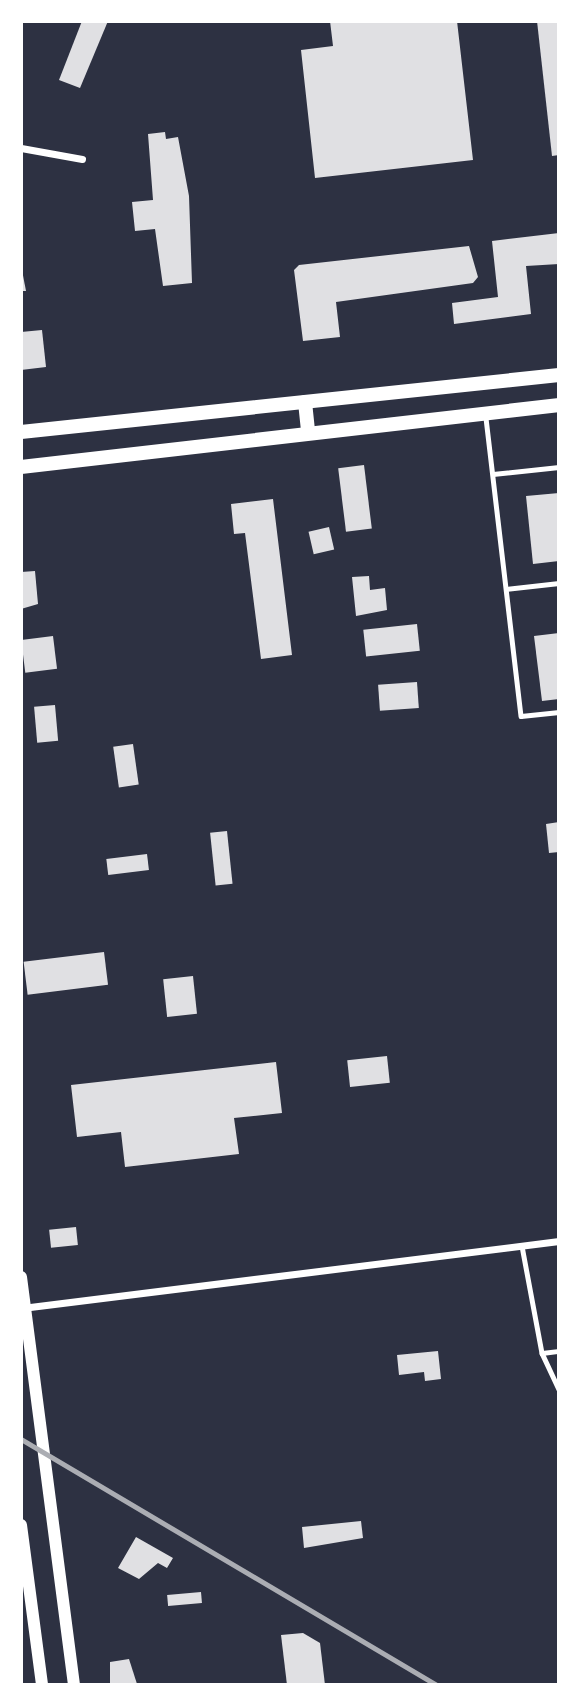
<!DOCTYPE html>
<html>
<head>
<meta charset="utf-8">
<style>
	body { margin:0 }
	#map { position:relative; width:580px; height:1706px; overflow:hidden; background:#2d3142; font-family:"Public Sans",sans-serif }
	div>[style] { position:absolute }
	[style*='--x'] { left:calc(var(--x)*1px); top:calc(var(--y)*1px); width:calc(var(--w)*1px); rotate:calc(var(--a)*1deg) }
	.building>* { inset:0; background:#e0e0e3; transform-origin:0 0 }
	.service>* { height:4.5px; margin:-2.25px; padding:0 2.25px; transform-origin:2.25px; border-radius:2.25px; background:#fff }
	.minor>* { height:7px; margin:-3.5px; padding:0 3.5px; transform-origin:3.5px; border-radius:3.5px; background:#fff }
	.secondary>* { height:12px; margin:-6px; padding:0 6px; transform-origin:6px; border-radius:6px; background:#fff }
	.primary>* { height:14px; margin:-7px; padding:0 7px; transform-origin:7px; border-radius:7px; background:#fff }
	.rail>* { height:4.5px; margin:-2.25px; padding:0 2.25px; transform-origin:2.25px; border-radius:2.25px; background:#abadb3 }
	span { translate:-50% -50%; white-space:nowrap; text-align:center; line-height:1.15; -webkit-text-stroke:6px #fff; paint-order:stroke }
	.frame { position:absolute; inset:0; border:23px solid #fff; pointer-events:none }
</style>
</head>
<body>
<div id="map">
	<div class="building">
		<i style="clip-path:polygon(82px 21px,108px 21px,80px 88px,59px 80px)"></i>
		<i style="clip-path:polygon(330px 21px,457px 21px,473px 160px,315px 178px,301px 50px,333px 46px)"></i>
		<i style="clip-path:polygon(537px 21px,559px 21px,559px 155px,552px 156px)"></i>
		<i style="clip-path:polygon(165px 132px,166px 139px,178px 137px,189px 196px,192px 283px,163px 286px,155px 229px,135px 231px,132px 202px,153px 200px,148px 134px)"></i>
		<i style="clip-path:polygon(559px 233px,559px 264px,526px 266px,531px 314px,454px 324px,452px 303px,498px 297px,492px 241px)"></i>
		<i style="clip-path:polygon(469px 246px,478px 277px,473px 283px,336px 302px,340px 337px,303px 341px,294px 270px,299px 265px)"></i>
		<i style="clip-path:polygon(21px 265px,26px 291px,21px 291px)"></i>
		<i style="clip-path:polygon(42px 330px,46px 367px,21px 370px,21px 332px)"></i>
		<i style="left:364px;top:465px;width:64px;height:26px;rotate:83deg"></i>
		<i style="clip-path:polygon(559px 493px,559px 561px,533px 564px,526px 496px)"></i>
		<i style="clip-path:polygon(273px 499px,292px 655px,261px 659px,245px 533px,234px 534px,231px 504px)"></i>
		<i style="left:329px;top:527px;width:23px;height:21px;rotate:77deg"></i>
		<i style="clip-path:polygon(35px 571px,38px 604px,21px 609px,21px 572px)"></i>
		<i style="clip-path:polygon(369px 576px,370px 590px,385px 588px,387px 610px,356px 616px,352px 577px)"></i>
		<i style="left:417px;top:624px;width:27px;height:54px;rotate:84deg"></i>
		<i style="clip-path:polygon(559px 633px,559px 699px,542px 701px,534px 636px)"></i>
		<i style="left:53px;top:636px;width:33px;height:32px;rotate:83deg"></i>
		<i style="left:417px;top:682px;width:26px;height:39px;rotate:86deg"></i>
		<i style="left:55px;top:705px;width:36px;height:21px;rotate:85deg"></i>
		<i style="left:133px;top:744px;width:41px;height:20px;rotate:82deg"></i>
		<i style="clip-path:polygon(559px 822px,559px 852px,549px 853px,546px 824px)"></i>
		<i style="left:227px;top:831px;width:53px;height:17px;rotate:84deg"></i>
		<i style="left:147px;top:854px;width:16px;height:41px;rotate:83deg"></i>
		<i style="left:104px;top:952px;width:33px;height:81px;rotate:83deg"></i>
		<i style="left:193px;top:976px;width:38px;height:30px;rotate:84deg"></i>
		<i style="left:387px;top:1056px;width:27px;height:40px;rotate:84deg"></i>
		<i style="clip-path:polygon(276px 1062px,282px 1113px,234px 1118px,239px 1154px,125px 1167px,121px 1132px,77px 1137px,71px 1085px)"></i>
		<i style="left:76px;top:1227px;width:18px;height:27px;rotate:84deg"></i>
		<i style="clip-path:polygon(438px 1351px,441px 1379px,425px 1381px,424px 1372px,399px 1375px,397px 1355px)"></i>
		<i style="clip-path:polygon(361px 1521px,363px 1538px,304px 1548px,302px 1527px)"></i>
		<i style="clip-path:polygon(136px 1537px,173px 1558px,167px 1568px,158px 1563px,139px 1579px,118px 1568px)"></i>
		<i style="left:201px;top:1592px;width:11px;height:34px;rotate:85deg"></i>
		<i style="clip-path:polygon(303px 1633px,320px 1643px,325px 1685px,287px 1685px,281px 1635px)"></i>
		<i style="clip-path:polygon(129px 1659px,137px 1684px,110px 1685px,110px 1662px)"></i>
	</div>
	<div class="service">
		<i style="--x:486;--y:418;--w:300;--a:83.3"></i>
		<i style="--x:521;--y:716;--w:38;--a:-6"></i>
		<i style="--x:493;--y:474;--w:66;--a:-6.1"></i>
		<i style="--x:506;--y:589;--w:53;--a:-6.5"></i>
		<i style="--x:522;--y:1246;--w:109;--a:79.4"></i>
		<i style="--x:542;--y:1353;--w:40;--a:65"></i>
		<i style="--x:542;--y:1353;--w:17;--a:-7"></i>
	</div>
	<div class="minor">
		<i style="--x:21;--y:148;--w:62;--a:10.2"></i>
		<i style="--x:22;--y:1308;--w:541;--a:-7.11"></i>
	</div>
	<div class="secondary">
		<i style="--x:21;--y:1277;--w:411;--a:82.6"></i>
		<i style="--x:21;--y:1525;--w:161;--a:82.5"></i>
	</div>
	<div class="primary">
		<i style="--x:305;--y:402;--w:31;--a:84"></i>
		<i style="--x:21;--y:432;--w:541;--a:-6.05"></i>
		<i style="--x:21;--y:467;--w:542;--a:-6.57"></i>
	</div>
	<div class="rail">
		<i style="--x:21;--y:1439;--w:483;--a:30.6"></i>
	</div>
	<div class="frame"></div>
</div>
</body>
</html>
